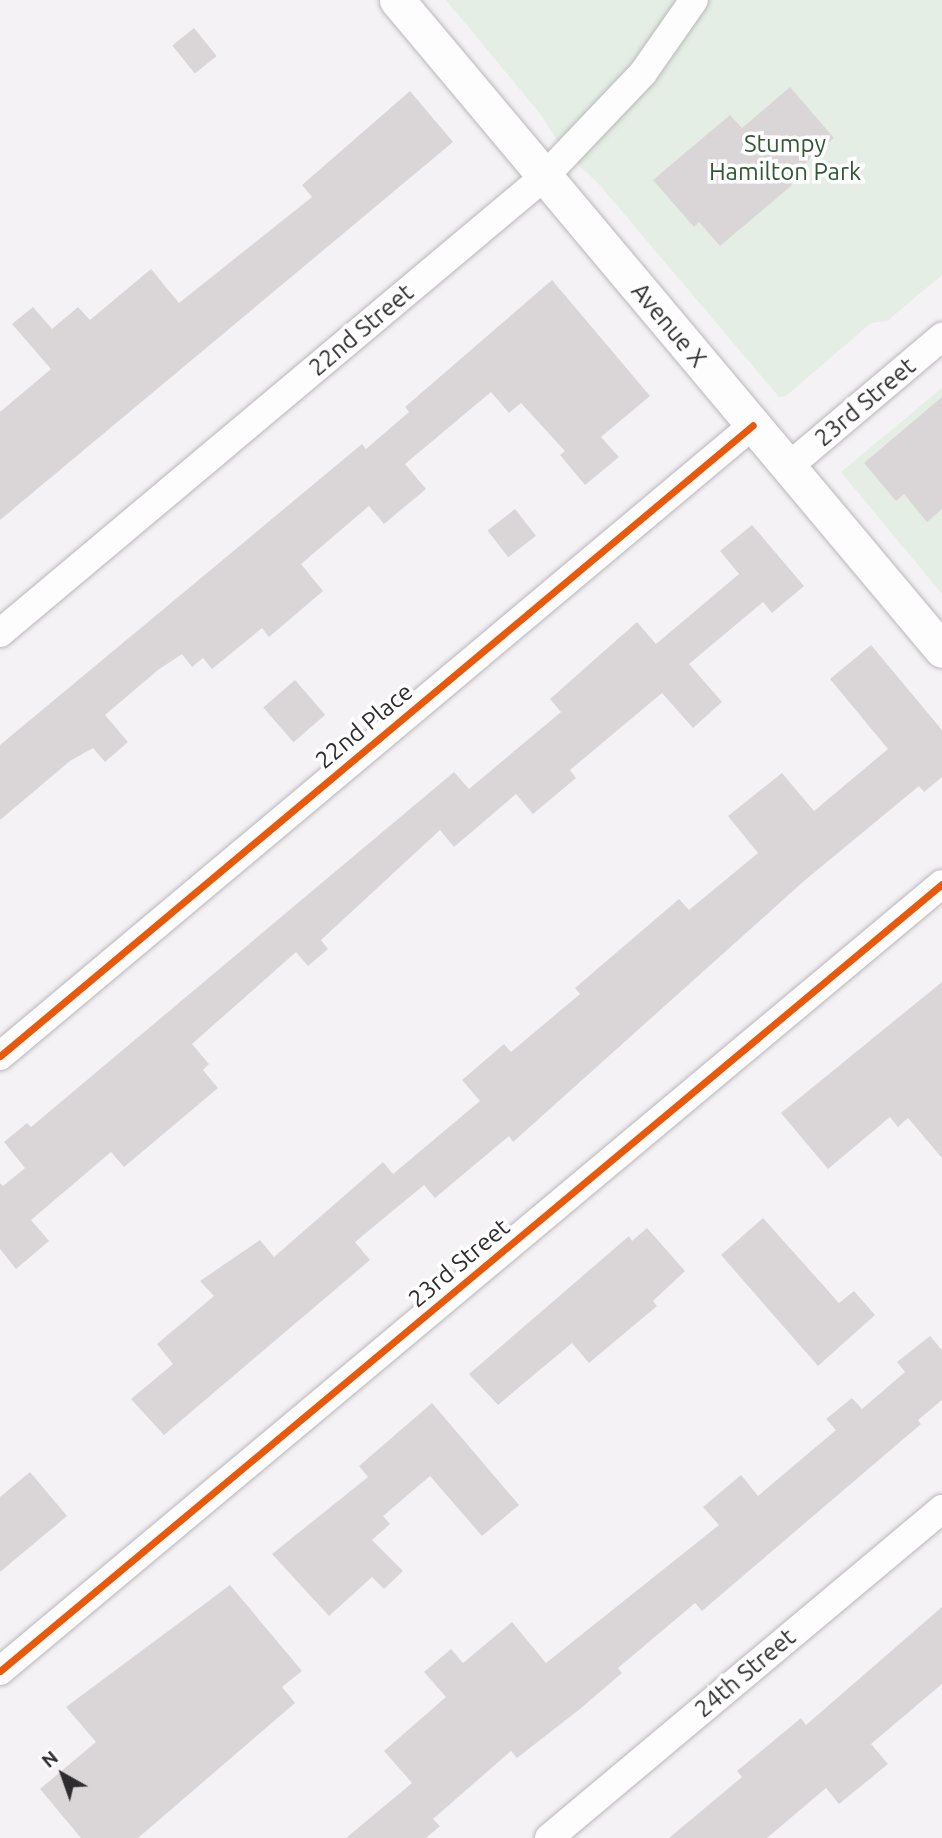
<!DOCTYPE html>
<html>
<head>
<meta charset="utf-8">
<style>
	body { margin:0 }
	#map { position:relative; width:942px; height:1838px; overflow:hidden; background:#f5f2f6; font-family:Ubuntu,sans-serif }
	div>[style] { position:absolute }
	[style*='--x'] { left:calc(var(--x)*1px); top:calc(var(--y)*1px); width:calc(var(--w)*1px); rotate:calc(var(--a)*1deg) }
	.green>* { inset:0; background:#e4eee5 }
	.building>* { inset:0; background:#dad6d8; transform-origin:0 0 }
	.roads { filter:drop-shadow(0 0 2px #bab7ba) drop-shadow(0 0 2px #bab7ba) }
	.minor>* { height:28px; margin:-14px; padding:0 14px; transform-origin:14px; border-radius:14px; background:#fefdfe }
	.tertiary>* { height:35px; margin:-17.5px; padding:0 17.5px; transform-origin:17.5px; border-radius:17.5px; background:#fefdfe }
	.cycleway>* { height:7px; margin:-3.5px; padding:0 3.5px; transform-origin:3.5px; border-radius:3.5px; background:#e8590c }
	span { translate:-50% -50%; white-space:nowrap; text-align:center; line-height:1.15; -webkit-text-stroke:7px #fff; paint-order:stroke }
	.park-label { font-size:24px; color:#305935 }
	.street-label { font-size:24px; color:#2e2c2e }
	.north { position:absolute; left:28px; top:1740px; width:70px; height:70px; -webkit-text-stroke:5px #fff; paint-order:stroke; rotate:320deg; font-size:19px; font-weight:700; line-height:28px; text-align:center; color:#2e2c2e }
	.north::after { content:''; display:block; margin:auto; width:24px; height:32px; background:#2e2c2e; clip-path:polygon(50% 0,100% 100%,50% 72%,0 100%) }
</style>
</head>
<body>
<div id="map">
	<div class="green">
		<i style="clip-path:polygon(446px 0,942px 0,942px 275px,887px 321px,871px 323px,786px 396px,779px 397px,597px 182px,566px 154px,541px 115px)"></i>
		<i style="clip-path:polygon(942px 388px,942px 594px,841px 472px)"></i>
	</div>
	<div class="building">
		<i style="left:194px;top:28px;width:36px;height:28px;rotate:51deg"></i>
		<i style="clip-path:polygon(790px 87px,834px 138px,787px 179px,792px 185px,720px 246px,699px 222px,694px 227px,653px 180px,730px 115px,742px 128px)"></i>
		<i style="clip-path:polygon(410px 91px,453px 142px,0 520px,0 412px,51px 369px,12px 324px,33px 307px,52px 329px,78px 307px,90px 320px,151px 269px,179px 303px,312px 197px,302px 185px)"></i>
		<i style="clip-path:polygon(552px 280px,650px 396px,601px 437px,619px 457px,585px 485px,560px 455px,565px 451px,521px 403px,509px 413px,491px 392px,405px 464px,426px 489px,384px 524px,369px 506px,301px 564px,323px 591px,269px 637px,262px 628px,212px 669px,203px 658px,192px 667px,182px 654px,158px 670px,105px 715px,128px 742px,105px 762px,93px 748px,70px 761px,0 820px,0 745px,362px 444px,366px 449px,409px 412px,405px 407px)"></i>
		<i style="clip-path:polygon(942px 397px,942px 509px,927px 522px,904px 494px,896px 501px,864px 463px)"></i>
		<i style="left:515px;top:509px;width:34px;height:35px;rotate:52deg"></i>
		<i style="clip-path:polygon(752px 525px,804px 586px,772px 613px,763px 602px,689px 664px,722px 702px,693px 728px,662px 693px,570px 770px,576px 778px,533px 814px,516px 794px,454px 847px,440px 830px,321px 940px,328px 949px,308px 966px,296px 952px,192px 1044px,209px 1064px,203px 1070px,218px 1088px,124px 1167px,111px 1152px,31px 1220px,49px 1241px,16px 1269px,0 1249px,0 1183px,3px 1186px,25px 1168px,4px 1142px,27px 1123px,31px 1127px,454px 772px,469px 789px,561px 712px,550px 699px,637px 622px,656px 644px,739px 574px,720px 551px)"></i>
		<i style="clip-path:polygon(871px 645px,942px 730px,942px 777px,924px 792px,919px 786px,804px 881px,513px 1142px,509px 1136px,435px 1198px,424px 1185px,355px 1242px,370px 1260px,164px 1435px,131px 1399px,173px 1364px,157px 1344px,214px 1296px,200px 1281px,260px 1240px,274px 1257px,383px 1162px,393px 1174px,480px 1101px,462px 1080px,504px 1044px,511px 1052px,580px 994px,575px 988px,679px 899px,689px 910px,758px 853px,728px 816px,782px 773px,814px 811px,888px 749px,830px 679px)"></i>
		<i style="left:295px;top:680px;width:46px;height:42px;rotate:49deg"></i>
		<i style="clip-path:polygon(942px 982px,942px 1158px,908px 1118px,898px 1127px,890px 1117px,828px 1169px,781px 1113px)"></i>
		<i style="clip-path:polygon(763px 1218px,839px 1303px,854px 1291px,875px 1315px,818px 1366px,721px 1255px)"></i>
		<i style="clip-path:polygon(647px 1228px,685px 1271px,653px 1301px,657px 1306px,589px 1363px,572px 1343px,498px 1405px,469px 1374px,629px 1236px,632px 1241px)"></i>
		<i style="clip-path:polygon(930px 1336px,942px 1350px,942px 1400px,918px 1420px,921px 1424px,702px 1611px,695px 1603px,618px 1668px,622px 1673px,580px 1709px,517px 1758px,511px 1751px,433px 1819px,440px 1826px,426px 1838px,346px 1838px,412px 1783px,384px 1751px,446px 1697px,424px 1672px,451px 1649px,463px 1663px,512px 1622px,546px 1663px,719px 1525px,703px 1507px,741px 1475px,758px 1496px,836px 1430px,826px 1419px,852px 1398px,862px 1409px,905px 1372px,897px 1362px)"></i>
		<i style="clip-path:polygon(432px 1403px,519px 1505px,482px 1536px,430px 1476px,383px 1516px,390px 1524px,372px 1540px,403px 1571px,384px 1589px,372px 1577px,329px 1616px,272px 1554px,368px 1477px,359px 1466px)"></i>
		<i style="clip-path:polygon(30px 1472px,67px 1516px,0 1572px,0 1497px)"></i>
		<i style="clip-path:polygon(230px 1585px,302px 1671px,282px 1687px,295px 1703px,138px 1838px,81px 1838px,40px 1789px,96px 1742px,66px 1707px)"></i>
		<i style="clip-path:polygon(942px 1607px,942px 1684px,871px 1744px,888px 1764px,839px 1804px,826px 1788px,767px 1838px,669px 1838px,742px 1777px,737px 1771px,801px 1718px,806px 1725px)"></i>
	</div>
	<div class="roads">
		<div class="minor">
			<i style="--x:788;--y:467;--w:202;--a:-40.2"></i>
			<i style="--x:0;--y:633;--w:711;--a:-39.98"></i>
			<i style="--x:545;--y:176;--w:142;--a:-46.4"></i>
			<i style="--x:643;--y:73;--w:89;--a:-55.1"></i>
			<i style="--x:0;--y:1056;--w:982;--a:-39.96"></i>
			<i style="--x:0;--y:1671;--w:1227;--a:-39.88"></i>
			<i style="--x:549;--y:1838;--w:513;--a:-39.93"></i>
		</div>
		<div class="tertiary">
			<i style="--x:397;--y:0;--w:848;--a:50.02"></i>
		</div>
	</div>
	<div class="cycleway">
		<i style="--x:0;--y:1056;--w:982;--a:-39.96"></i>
		<i style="--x:0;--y:1671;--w:1227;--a:-39.88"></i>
	</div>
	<div class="park-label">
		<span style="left:785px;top:158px">Stumpy<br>Hamilton Park</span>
	</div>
	<div class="street-label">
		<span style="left:669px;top:325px;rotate:50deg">Avenue X</span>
		<span style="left:361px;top:330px;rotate:-40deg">22nd Street</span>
		<span style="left:865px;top:402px;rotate:-40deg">23rd Street</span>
		<span style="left:364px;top:726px;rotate:-40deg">22nd Place</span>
		<span style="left:459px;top:1263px;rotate:-40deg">23rd Street</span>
		<span style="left:745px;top:1673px;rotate:-40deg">24th Street</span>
	</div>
	<div class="north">N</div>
</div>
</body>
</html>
